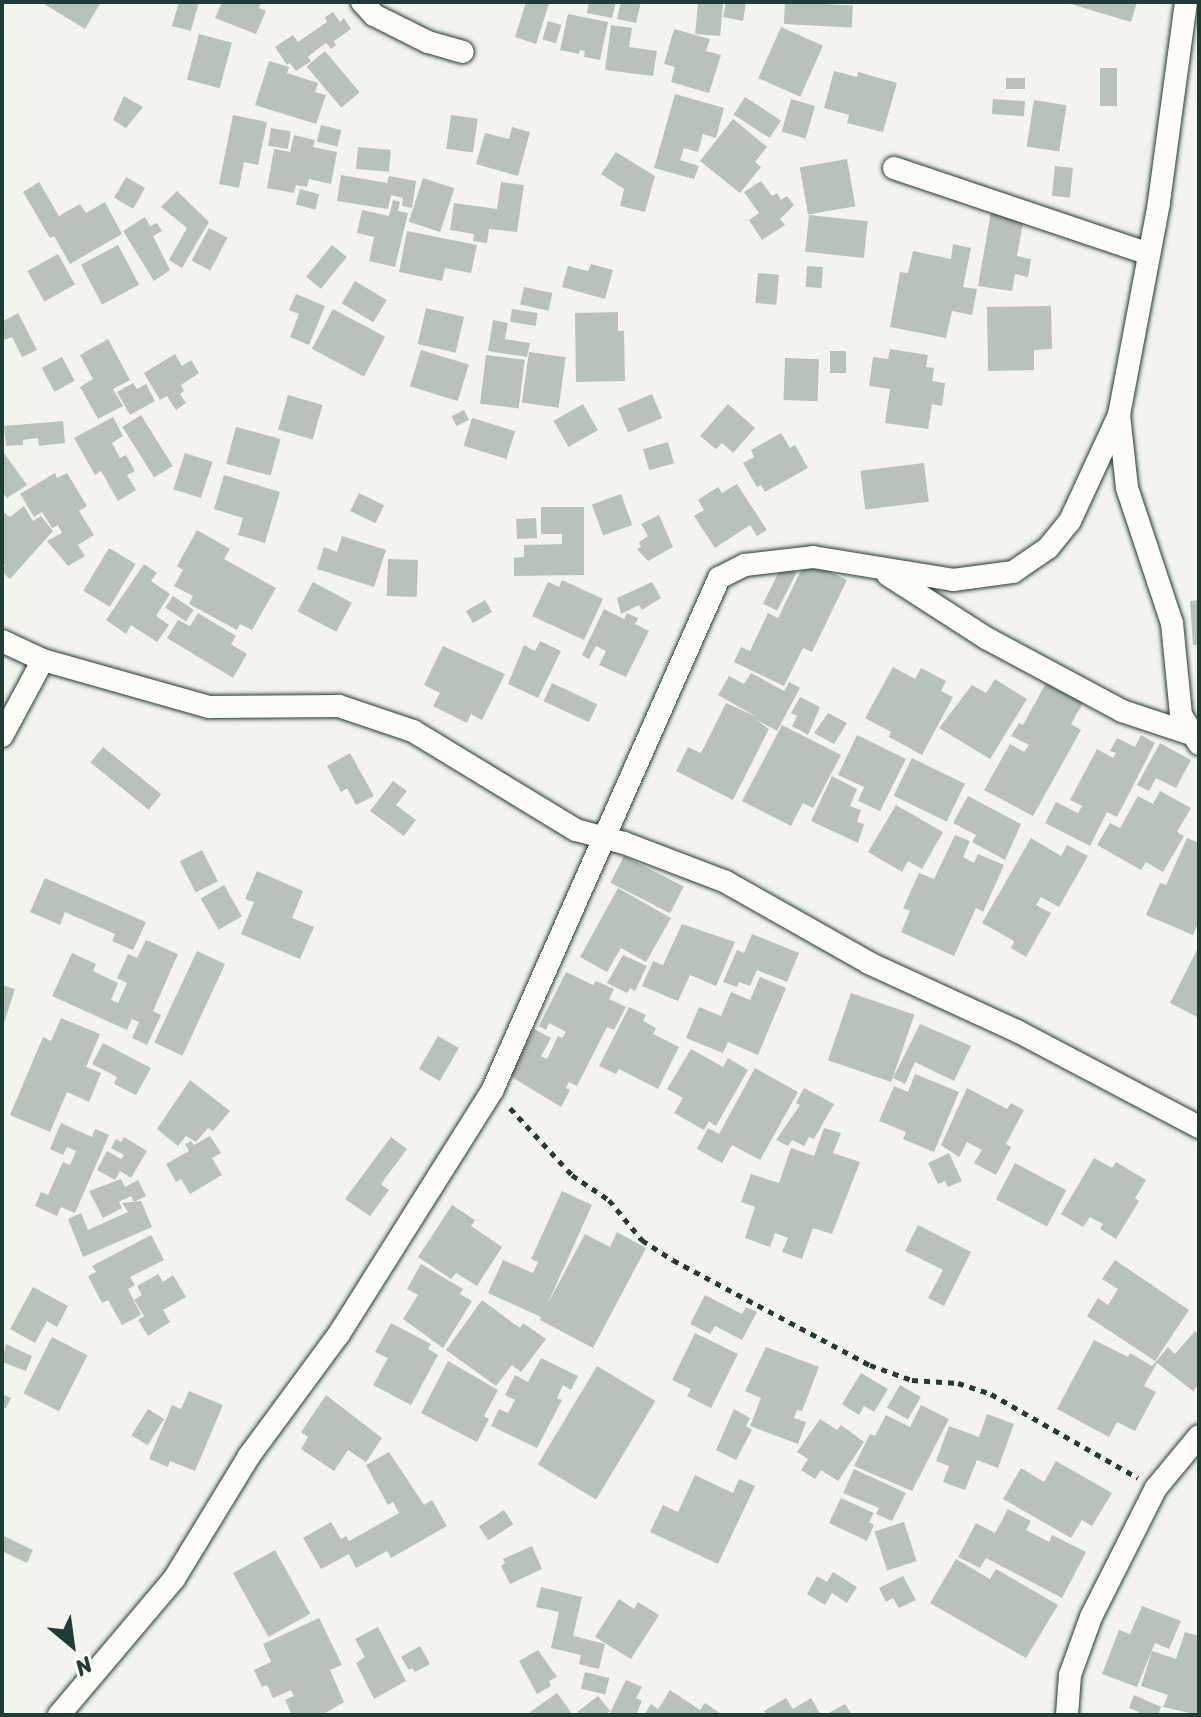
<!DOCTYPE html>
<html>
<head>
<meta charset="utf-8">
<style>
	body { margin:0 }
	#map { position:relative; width:1201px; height:1717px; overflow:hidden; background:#f4f4ef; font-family:Sriracha,sans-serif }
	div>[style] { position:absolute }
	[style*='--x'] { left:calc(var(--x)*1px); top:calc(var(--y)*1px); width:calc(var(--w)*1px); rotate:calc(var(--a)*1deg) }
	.building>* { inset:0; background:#b9c1bb; transform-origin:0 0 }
	.path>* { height:5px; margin-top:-2.5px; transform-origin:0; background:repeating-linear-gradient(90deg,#1f3d34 0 6px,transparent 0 12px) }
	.roads { filter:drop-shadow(0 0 2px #1f3d34) drop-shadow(0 0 2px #1f3d34) }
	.street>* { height:22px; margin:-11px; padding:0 11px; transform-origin:11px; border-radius:11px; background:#fdfcf7 }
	span { translate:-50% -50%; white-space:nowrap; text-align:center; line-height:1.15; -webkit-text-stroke:7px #fdfcf7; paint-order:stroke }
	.frame { position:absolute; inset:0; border:4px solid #1f3d34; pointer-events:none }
	.north { position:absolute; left:32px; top:1605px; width:80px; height:80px; -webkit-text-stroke:6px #fdfcf7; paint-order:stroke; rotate:151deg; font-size:22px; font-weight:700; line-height:32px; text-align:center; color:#1f3d34 }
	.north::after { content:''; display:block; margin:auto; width:28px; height:36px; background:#1f3d34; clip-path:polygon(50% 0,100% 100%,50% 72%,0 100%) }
</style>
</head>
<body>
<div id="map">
	<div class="building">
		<i style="clip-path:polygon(41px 2px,101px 2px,85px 29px)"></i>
		<i style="clip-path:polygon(179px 2px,199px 2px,191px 31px,172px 26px)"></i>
		<i style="clip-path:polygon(222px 2px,261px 2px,259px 8px,266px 11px,256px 34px,215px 18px)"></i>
		<i style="clip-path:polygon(526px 2px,549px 4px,536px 44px,515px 37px)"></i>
		<i style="clip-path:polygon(589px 2px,616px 2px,612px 18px,587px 13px)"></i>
		<i style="clip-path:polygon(621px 2px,641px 2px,636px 23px,617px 19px)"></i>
		<i style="left:698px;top:2px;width:25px;height:32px;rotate:5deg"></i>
		<i style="clip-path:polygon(726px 2px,746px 2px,743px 21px,723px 17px)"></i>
		<i style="left:785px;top:2px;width:68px;height:22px;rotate:3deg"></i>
		<i style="clip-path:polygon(1064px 2px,1137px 2px,1131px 22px)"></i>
		<i style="clip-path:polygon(333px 12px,340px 22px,344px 18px,351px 29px,334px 41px,336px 45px,331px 49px,326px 43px,315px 51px,308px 57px,311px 61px,296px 71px,290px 63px,287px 65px,275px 47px,293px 35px,298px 42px,327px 22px,325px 17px)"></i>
		<i style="clip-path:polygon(568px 14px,608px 22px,600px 60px,584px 57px,585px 51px,580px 50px,579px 54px,560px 50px)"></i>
		<i style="left:548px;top:21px;width:14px;height:19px;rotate:17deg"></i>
		<i style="clip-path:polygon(611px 25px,632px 28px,629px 47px,657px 51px,653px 76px,605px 70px)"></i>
		<i style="left:781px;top:27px;width:46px;height:56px;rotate:24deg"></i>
		<i style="clip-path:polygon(674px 29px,710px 39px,706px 51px,721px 55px,709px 93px,671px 82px,675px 67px,664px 64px)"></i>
		<i style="left:199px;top:34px;width:34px;height:47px;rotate:15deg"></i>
		<i style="left:325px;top:51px;width:54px;height:24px;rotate:50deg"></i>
		<i style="clip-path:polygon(269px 61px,289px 67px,287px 73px,318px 83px,315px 92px,326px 95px,316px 124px,255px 105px)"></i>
		<i style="left:1100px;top:68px;width:17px;height:38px"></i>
		<i style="clip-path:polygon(834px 71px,857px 77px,858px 72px,897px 83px,883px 132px,847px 123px,849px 115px,824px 108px)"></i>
		<i style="left:1006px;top:78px;width:19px;height:11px"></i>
		<i style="clip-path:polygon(675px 94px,724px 108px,716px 138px,703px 134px,698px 152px,684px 148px,680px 160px,699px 166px,694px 179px,654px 168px)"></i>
		<i style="clip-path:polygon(124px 96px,143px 107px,126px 128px,113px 120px)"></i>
		<i style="left:745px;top:97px;width:43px;height:21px;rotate:33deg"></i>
		<i style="left:791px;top:99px;width:25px;height:34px;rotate:16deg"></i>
		<i style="left:993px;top:99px;width:32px;height:15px;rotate:4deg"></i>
		<i style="left:1034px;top:100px;width:33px;height:47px;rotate:9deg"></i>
		<i style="clip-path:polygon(233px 115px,267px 122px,258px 165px,244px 162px,239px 188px,219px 184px)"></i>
		<i style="left:451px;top:115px;width:27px;height:34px;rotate:8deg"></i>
		<i style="clip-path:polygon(733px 119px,767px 147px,755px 162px,761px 167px,740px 193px,700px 161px)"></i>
		<i style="left:321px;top:125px;width:21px;height:17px;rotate:14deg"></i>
		<i style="clip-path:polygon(512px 127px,530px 132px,518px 176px,476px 164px,485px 133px,509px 139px)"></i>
		<i style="left:271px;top:128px;width:20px;height:18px;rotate:9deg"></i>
		<i style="clip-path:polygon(294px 135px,315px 140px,313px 147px,337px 152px,331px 184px,309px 179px,307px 187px,296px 185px,294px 193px,267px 188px,274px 149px,290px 152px)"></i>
		<i style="left:358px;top:147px;width:33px;height:22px;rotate:5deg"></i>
		<i style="clip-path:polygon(616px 152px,655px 176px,645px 212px,620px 206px,624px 189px,601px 174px)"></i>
		<i style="left:847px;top:159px;width:48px;height:48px;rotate:80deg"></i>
		<i style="left:1055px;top:166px;width:18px;height:30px;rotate:6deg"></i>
		<i style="clip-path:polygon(341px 175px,387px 183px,389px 176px,416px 181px,412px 208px,402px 206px,403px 198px,391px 195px,388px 209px,337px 201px)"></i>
		<i style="left:126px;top:177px;width:22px;height:24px;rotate:30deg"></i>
		<i style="left:423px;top:178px;width:33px;height:46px;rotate:18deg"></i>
		<i style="clip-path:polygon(761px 181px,772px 196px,777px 193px,781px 200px,787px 196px,794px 205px,780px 219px,785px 225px,762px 240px,749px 220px,759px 213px,744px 192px)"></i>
		<i style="clip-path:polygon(39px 182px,59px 216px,80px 204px,86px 213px,105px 202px,122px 234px,70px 264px,54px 236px,50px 238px,23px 192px)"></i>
		<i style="clip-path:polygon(501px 182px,524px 185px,517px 232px,489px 229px,487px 243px,473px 241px,474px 234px,450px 230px,454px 203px,497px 209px)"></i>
		<i style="left:300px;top:189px;width:20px;height:16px;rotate:15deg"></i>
		<i style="clip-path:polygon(177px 191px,209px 222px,182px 268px,169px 260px,187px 228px,161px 207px)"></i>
		<i style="clip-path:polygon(393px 200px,400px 202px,398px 211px,408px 213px,395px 267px,369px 261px,374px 237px,357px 233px,362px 210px,389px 216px)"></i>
		<i style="clip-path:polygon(991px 212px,1024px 217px,1017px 256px,1031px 259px,1028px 277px,1015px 274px,1012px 291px,978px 286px)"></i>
		<i style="left:809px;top:215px;width:59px;height:37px;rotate:6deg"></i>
		<i style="clip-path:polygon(145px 217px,150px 226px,157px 223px,162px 231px,153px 236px,170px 270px,154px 281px,123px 231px)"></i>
		<i style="left:209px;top:228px;width:21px;height:37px;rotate:28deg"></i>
		<i style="clip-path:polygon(407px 231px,477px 245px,471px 273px,445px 268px,442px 281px,399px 272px)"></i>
		<i style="clip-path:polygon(953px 244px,971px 248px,963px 287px,977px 289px,972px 315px,952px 311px,946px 338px,890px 327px,900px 272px,908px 273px,913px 251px,951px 259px)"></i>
		<i style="left:118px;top:245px;width:45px;height:42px;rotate:62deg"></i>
		<i style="left:332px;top:245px;width:19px;height:41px;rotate:39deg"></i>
		<i style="left:58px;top:254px;width:35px;height:35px;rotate:61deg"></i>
		<i style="clip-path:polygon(591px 264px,613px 270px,605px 299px,562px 287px,568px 266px,588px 271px)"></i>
		<i style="left:807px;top:266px;width:16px;height:21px;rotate:4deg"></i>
		<i style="left:758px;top:273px;width:21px;height:30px;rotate:5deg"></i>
		<i style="left:355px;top:281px;width:37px;height:26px;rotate:31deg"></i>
		<i style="left:524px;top:287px;width:29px;height:18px;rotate:12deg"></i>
		<i style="clip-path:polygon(296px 294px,325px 306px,309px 345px,290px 337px,299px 314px,289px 310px)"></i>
		<i style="clip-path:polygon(1051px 306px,1052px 349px,1034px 350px,1034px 370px,988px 371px,987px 307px)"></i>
		<i style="left:426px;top:308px;width:39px;height:37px;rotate:13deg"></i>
		<i style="left:333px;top:309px;width:59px;height:45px;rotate:28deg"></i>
		<i style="left:512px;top:309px;width:26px;height:13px;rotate:9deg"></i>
		<i style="clip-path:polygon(618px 312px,618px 331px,624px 331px,625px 381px,576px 382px,575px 313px)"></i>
		<i style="clip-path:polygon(18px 313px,37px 350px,22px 357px,12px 337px,4px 340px,2px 337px,2px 322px)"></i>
		<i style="clip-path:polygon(493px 320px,508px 323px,505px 339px,530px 343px,527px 357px,488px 351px)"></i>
		<i style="clip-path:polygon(108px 339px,130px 380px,113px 389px,123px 406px,98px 419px,80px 387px,93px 379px,80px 355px)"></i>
		<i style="clip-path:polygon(890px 349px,928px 355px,926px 367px,934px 368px,932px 381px,945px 383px,942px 406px,932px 404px,928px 429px,885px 423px,890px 389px,869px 386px,873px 357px,888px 359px)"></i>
		<i style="left:421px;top:350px;width:50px;height:38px;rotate:17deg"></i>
		<i style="left:830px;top:351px;width:16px;height:22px"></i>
		<i style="left:529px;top:352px;width:37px;height:51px;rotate:8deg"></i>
		<i style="clip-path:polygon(175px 354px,182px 366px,191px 360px,199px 373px,181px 385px,184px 391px,180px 394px,186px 403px,176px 410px,167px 396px,160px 400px,144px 373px)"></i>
		<i style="left:486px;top:355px;width:39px;height:49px;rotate:7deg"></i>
		<i style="left:62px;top:357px;width:27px;height:23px;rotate:62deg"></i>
		<i style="left:785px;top:358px;width:34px;height:42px;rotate:2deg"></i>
		<i style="clip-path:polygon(133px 383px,137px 389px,146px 384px,155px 401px,130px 415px,117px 392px)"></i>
		<i style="left:652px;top:394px;width:26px;height:37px;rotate:67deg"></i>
		<i style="left:288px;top:395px;width:36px;height:36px;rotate:16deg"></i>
		<i style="left:583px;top:404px;width:30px;height:34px;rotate:60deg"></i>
		<i style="clip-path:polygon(728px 404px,755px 428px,733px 453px,722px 443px,716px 449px,700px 436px)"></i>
		<i style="left:464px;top:410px;width:11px;height:14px;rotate:63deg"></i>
		<i style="left:141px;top:415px;width:60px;height:22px;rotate:58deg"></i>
		<i style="clip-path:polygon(113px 417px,123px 436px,112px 443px,120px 458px,126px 455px,135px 471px,127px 475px,136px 490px,118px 501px,101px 471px,95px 475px,74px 438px)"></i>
		<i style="left:472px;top:418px;width:45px;height:29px;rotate:17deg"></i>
		<i style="clip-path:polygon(63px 421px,65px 443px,39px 446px,38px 438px,23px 440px,23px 445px,6px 446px,4px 426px)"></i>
		<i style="left:236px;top:427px;width:46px;height:38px;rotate:15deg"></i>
		<i style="clip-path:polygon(781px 433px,790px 448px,795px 445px,808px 468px,765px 492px,761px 485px,757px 487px,743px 463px,754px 457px,751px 450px)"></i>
		<i style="left:668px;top:442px;width:22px;height:26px;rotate:74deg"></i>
		<i style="clip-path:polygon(4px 453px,27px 485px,7px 498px,2px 492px)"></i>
		<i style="left:185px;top:453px;width:29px;height:38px;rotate:18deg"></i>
		<i style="left:924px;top:463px;width:39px;height:64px;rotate:83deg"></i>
		<i style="clip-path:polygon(55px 473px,57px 478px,67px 473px,87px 506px,79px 511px,94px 535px,78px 545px,85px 556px,68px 566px,47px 541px,62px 533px,58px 525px,52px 528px,42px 512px,34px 517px,20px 494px)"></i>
		<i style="clip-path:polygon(224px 475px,280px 492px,265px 543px,238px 535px,243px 518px,214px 509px)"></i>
		<i style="clip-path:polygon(737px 484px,767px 530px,757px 536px,750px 525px,715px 548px,694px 516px,704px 510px,698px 500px,718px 487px,722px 493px)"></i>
		<i style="left:359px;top:493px;width:28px;height:20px;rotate:26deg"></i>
		<i style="left:621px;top:494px;width:33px;height:31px;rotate:70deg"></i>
		<i style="clip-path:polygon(24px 506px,33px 521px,41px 516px,53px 531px,10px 579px,2px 572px,5px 565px,2px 562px,2px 511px,10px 517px)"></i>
		<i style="clip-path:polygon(541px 507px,584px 507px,584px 575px,514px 576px,514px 558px,524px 557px,524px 545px,562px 544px,562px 534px,541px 534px)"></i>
		<i style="clip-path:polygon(659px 515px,673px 547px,648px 561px,637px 549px,641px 547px,639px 542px,648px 536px,641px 524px)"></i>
		<i style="left:536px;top:518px;width:20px;height:20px;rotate:87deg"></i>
		<i style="clip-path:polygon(197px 530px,230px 549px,224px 559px,276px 588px,252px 630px,240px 624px,237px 630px,189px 604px,193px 596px,174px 586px,183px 570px,177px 566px)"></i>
		<i style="clip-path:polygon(342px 536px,386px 550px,374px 587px,317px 569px,324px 547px,337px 552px)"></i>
		<i style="left:109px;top:548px;width:31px;height:50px;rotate:31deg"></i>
		<i style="left:388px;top:559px;width:30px;height:37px;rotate:2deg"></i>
		<i style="clip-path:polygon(806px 560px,847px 580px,812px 652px,803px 648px,784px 686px,734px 662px,741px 647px,750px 651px,768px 613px,778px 618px)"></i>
		<i style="clip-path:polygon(144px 564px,157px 573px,151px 581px,170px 594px,156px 616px,169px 625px,157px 642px,131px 625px,126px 634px,106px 620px)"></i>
		<i style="left:782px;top:566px;width:16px;height:42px;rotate:27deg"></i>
		<i style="clip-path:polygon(562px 580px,603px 599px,584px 640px,532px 616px,548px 582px,559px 587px)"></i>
		<i style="left:313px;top:582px;width:44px;height:33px;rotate:28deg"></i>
		<i style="clip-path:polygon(652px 582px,661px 598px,642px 610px,639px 605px,621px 614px,617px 598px)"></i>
		<i style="left:173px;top:596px;width:25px;height:14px;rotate:34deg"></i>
		<i style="left:485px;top:600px;width:14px;height:22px;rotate:60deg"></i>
		<i style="clip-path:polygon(1199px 600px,1199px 645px,1193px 645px,1190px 601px)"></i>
		<i style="clip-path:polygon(604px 609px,624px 619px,627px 613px,638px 618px,635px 624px,649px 631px,626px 677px,599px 665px,606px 651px,596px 646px,589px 659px,582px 655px)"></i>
		<i style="clip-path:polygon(198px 613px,236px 636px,231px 644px,247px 654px,233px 678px,167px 638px,178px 620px,190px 626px)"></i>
		<i style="clip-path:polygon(540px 641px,561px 651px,538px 698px,508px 684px,524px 645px,535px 651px)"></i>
		<i style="clip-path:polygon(443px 646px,505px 674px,482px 720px,471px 714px,467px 723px,433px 706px,440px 693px,424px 685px)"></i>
		<i style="clip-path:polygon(893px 667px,915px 679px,921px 668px,946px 681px,941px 691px,953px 697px,922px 755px,889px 737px,891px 732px,865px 718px)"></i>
		<i style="clip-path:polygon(751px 673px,784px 691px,789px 682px,800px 688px,777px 731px,755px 719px,769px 729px,733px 800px,676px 771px,688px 747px,701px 753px,726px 703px,757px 717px,718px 695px,729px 676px,744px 684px)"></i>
		<i style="clip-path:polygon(995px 679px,1027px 699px,990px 759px,939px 728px,972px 685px,986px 693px)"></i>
		<i style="left:552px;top:683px;width:50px;height:20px;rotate:25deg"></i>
		<i style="clip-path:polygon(1046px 683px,1083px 703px,1071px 724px,1081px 730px,1033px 816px,984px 790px,1010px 744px,1024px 752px,1029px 745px,1011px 736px,1019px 723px,1023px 725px)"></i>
		<i style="clip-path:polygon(800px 697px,820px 707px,808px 735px,792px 726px,797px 716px,791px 713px)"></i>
		<i style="clip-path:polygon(828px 713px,847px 723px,834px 744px,814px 733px)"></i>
		<i style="clip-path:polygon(782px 725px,841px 755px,813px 808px,803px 803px,791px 826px,742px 801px)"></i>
		<i style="clip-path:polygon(857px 735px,906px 759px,880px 811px,858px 801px,864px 787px,838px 775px)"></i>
		<i style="clip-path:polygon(1141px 735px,1155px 743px,1117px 817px,1107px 812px,1090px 846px,1045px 823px,1056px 802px,1078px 813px,1082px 806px,1070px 800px,1097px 749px,1113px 758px,1116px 753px,1110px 751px,1117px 738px,1135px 747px)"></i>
		<i style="clip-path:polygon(1160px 743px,1191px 760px,1176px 788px,1156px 778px,1149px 791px,1137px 785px)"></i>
		<i style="left:103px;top:747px;width:75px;height:20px;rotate:39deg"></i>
		<i style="clip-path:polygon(350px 753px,374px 796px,356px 805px,347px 788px,341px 792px,327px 766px)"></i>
		<i style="left:912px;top:758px;width:59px;height:42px;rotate:26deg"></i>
		<i style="clip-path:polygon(832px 776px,857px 789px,850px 806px,861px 810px,857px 822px,864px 824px,858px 843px,811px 821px)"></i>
		<i style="clip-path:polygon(393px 781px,407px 791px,396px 805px,416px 820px,404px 836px,370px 811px)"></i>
		<i style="clip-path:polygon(1160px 791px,1191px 808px,1177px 832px,1184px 836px,1163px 872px,1146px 862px,1141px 870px,1097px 845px,1110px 823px,1120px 828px,1138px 796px,1153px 804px)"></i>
		<i style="clip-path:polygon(968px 796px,1021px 824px,1005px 860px,972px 842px,976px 835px,953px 823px)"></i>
		<i style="clip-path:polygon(896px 805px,943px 832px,922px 869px,908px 861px,902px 872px,868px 852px)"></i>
		<i style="clip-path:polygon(955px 835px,970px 841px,963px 857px,974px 863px,978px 854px,1004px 865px,983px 912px,976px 908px,954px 956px,901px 932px,910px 911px,903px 908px,919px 873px,934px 879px)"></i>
		<i style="clip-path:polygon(1031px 838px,1061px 856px,1067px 845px,1088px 856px,1059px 907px,1041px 897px,1036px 905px,1051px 913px,1026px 957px,1011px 948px,1014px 941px,982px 923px)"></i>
		<i style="clip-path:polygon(1187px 838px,1199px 843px,1199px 921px,1193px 935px,1146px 915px,1160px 883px,1166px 885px)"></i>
		<i style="left:202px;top:850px;width:35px;height:25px;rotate:63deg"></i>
		<i style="left:624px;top:856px;width:67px;height:30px;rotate:27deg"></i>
		<i style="clip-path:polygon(257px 871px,303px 891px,292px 918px,314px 927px,300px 959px,241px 934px,254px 902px,245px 899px)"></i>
		<i style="clip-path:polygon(45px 878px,146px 922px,133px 950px,112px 941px,115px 934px,65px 912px,60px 925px,30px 912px)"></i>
		<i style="left:224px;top:885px;width:36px;height:27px;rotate:60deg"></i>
		<i style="clip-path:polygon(618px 888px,671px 918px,646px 962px,621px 948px,607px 972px,580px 957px)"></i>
		<i style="clip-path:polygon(682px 924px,735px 942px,716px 986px,690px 975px,678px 1001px,642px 986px,653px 961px,663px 965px)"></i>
		<i style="clip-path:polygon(752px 934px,799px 953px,787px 982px,757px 970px,750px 986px,739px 982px,737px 987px,723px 982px,737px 950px,744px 953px)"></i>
		<i style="clip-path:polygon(146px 940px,178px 954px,153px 1011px,161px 1015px,147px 1045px,132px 1038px,139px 1022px,132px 1019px,127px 1030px,52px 996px,72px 953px,96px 964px,93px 971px,118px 983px,111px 1000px,118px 1003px,127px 983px,117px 978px,128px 954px,137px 958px)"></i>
		<i style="clip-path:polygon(1199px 946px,1199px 1018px,1170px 1003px)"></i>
		<i style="left:197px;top:951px;width:31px;height:101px;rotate:25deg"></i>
		<i style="clip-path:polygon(623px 955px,647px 966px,635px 991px,630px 988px,627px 993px,607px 983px)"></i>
		<i style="clip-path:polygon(566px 972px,593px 985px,596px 981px,614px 989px,609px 999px,626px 1007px,614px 1030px,607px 1027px,577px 1086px,569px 1082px,566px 1088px,570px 1090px,561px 1107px,510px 1076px,534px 1029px,551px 1038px,541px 1056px,547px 1059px,558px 1036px,562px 1038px,566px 1032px,549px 1023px,546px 1030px,539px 1026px)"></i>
		<i style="clip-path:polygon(760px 977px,786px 988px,758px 1055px,728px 1042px,723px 1053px,686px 1038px,699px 1007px,721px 1016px,731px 992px,750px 1000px)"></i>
		<i style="clip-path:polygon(2px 985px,15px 989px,3px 1026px,2px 1026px)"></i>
		<i style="left:851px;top:993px;width:67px;height:71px;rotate:19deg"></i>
		<i style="clip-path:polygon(629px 1007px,646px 1015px,643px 1021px,656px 1028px,653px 1034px,679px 1047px,658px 1089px,619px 1069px,616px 1074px,599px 1066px)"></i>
		<i style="clip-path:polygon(61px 1018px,100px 1034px,86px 1067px,101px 1073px,89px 1102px,67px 1092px,50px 1132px,10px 1115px,43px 1037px,51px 1041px)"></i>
		<i style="clip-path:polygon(920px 1024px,971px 1046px,954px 1081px,915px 1062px,905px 1084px,893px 1078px)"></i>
		<i style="left:438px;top:1036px;width:24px;height:38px;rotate:30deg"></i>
		<i style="clip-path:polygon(103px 1043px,151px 1068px,136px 1095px,114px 1084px,117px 1077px,92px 1064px)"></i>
		<i style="clip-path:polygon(691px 1049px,723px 1067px,728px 1058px,748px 1070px,716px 1126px,709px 1121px,704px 1130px,674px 1113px,683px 1098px,667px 1089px)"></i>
		<i style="clip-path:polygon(755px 1068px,798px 1092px,760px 1160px,732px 1145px,722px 1163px,697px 1149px,708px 1128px,719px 1134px)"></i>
		<i style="clip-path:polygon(915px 1074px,959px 1092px,934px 1152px,903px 1139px,906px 1132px,879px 1121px,894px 1086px,908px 1092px)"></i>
		<i style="clip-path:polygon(190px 1080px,230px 1111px,213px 1131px,208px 1128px,196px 1142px,186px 1136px,178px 1146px,157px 1129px)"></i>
		<i style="clip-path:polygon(804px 1088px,834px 1104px,814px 1139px,809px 1137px,804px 1146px,792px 1140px,788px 1146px,776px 1140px,800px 1105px,796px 1103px)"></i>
		<i style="clip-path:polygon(967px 1088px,1007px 1109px,1011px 1103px,1024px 1110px,1006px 1144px,1011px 1147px,996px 1175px,974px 1163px,982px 1150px,967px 1142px,959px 1157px,941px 1145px)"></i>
		<i style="clip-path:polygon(61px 1123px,92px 1137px,95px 1129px,109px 1135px,75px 1213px,61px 1207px,57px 1216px,35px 1206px,41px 1192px,48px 1195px,63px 1162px,70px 1165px,76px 1151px,67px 1147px,63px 1155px,50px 1149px)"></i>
		<i style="clip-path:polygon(824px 1128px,841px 1133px,833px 1153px,860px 1162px,832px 1234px,813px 1228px,802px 1259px,782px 1252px,788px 1238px,775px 1233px,770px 1247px,745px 1238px,755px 1207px,741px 1202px,751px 1174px,779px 1183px,791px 1148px,814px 1156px)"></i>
		<i style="clip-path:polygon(210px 1136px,221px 1153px,212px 1158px,222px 1175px,190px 1194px,181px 1179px,176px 1182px,166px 1164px,189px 1151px,185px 1144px,191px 1141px,194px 1145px)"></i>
		<i style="clip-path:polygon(124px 1137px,147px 1151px,131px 1178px,120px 1171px,115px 1180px,97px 1170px,107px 1151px,121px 1159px,124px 1155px,111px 1148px,116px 1139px,121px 1142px)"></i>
		<i style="clip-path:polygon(391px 1137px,407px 1149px,381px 1184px,389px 1190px,370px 1216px,345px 1199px)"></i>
		<i style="clip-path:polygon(949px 1153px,962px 1181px,948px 1187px,945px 1181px,938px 1184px,928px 1163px)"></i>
		<i style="clip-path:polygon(1094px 1158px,1112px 1168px,1116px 1162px,1146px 1180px,1135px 1198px,1139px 1201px,1116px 1239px,1100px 1229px,1103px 1224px,1090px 1217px,1083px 1227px,1061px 1214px)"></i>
		<i style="left:1015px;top:1163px;width:58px;height:41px;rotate:28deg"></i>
		<i style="clip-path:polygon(121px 1179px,125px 1187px,138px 1180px,146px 1196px,134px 1202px,131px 1196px,119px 1202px,122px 1208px,103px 1218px,89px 1191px)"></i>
		<i style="clip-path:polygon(562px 1191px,592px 1205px,547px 1305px,585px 1234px,610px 1247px,617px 1232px,646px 1248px,593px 1348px,540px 1320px,541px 1317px,488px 1293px,503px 1260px,533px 1273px,538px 1262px,531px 1259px)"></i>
		<i style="clip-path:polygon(141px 1201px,152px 1227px,83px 1257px,68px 1219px,81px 1213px,88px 1230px,128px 1212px,122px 1203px)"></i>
		<i style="clip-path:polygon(452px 1205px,475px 1220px,471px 1226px,502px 1247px,477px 1286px,456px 1273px,451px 1279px,418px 1257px)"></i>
		<i style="clip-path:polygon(918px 1225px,971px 1252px,944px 1306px,928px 1298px,943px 1270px,905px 1251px)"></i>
		<i style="clip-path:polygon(151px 1235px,164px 1260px,130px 1277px,135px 1285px,128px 1289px,141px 1315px,122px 1325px,108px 1300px,102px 1303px,88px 1276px,96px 1272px,92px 1266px)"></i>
		<i style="clip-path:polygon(1115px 1260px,1189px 1310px,1155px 1361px,1087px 1316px,1098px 1298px,1108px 1305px,1118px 1289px,1102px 1279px)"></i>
		<i style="clip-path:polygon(421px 1264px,463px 1289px,460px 1294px,472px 1301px,443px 1348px,403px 1319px,418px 1295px,407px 1289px)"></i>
		<i style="clip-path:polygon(158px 1274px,163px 1282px,173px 1275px,186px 1297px,163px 1310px,170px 1322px,148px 1336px,138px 1320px,144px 1316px,134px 1300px,142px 1295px,137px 1286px)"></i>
		<i style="clip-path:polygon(33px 1287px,68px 1306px,57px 1327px,47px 1321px,35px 1343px,10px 1329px)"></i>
		<i style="clip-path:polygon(705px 1295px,742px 1314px,746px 1307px,757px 1312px,742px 1340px,715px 1326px,710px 1334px,690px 1324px)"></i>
		<i style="clip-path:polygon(482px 1300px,520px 1328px,523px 1323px,546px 1339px,521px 1372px,512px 1365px,496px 1386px,446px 1350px)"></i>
		<i style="clip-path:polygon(391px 1323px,431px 1344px,428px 1349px,438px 1355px,411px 1405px,373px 1385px,388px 1358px,375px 1352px)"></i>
		<i style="clip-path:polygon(1195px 1331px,1199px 1335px,1199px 1384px,1193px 1391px,1157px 1363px,1144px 1386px,1156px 1392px,1135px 1431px,1117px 1422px,1109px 1437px,1057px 1409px,1094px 1340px,1128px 1357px,1130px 1353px,1152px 1366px,1168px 1347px,1175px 1354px)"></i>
		<i style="clip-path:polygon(695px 1333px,738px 1354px,711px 1408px,687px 1396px,691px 1389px,672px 1380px)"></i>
		<i style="left:52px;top:1337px;width:40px;height:63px;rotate:27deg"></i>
		<i style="clip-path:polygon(6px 1344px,32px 1356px,26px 1371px,2px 1362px)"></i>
		<i style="clip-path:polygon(766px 1347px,819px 1367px,802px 1411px,797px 1410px,794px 1418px,806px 1422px,798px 1444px,750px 1426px,761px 1398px,745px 1391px)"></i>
		<i style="clip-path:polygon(541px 1358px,578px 1376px,571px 1390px,563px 1385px,557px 1398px,562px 1400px,537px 1448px,491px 1426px,499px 1409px,508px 1413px,515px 1400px,505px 1395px,515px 1375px,528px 1382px)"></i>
		<i style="clip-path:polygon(448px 1361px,498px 1390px,484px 1416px,489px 1419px,477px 1442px,421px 1413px)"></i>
		<i style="left:597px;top:1366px;width:68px;height:115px;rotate:31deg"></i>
		<i style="clip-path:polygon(861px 1373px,888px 1389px,874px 1412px,864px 1406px,859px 1415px,842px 1404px)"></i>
		<i style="left:900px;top:1385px;width:24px;height:26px;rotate:30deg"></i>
		<i style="clip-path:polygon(189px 1391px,223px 1405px,195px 1471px,170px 1461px,168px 1467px,149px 1459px,172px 1405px,181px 1409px)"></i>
		<i style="clip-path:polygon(2px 1394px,11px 1398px,6px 1408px,2px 1407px)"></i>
		<i style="clip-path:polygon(326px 1395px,382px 1438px,366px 1462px,348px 1450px,334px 1471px,301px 1449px,308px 1437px,301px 1432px)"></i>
		<i style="clip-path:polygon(921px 1405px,949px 1419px,912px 1491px,854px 1466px,870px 1434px,875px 1436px,886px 1415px,910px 1427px)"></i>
		<i style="left:148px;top:1409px;width:19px;height:31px;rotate:32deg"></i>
		<i style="clip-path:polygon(734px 1409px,750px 1418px,746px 1426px,752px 1430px,736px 1460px,716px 1450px)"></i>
		<i style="clip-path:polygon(987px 1414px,1014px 1424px,998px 1468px,977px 1460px,965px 1490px,943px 1482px,949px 1466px,936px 1461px,949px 1426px,979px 1437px)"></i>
		<i style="clip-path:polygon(820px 1419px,837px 1430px,841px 1425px,864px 1442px,838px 1481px,821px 1470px,815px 1479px,801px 1470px,808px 1459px,797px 1452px)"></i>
		<i style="clip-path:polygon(389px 1452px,424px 1505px,432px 1500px,447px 1526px,391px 1558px,387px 1551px,356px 1568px,349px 1554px,321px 1569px,303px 1538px,331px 1522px,341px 1539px,346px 1536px,349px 1541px,399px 1513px,393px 1502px,388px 1505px,366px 1465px)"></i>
		<i style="clip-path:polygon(1056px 1461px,1112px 1493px,1092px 1526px,1082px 1520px,1071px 1538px,1003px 1499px,1021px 1468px,1044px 1482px)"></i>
		<i style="clip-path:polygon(854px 1469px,906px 1493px,892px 1521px,876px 1514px,879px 1508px,843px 1493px)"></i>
		<i style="clip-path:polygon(695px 1475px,733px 1493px,739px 1479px,755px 1486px,718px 1564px,650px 1532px,663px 1505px,678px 1512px)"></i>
		<i style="clip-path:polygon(841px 1498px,874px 1513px,869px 1522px,874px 1525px,867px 1541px,829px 1523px)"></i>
		<i style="clip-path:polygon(1008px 1509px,1031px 1521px,1026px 1530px,1049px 1542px,1052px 1535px,1086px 1552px,1062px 1598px,986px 1558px,980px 1568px,958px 1557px,976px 1523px,995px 1533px)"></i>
		<i style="left:504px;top:1510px;width:17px;height:30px;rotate:57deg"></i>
		<i style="left:904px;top:1522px;width:41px;height:31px;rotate:72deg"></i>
		<i style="clip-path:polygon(2px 1535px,33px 1550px,27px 1563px,2px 1551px)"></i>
		<i style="clip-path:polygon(532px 1546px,542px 1569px,510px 1584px,501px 1566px,505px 1563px,503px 1559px)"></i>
		<i style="left:275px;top:1550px;width:73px;height:48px;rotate:61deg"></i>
		<i style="clip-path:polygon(956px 1559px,990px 1579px,996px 1569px,1058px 1605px,1026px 1658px,930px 1603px)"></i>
		<i style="clip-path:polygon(833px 1572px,857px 1587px,847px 1603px,832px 1593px,825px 1605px,807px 1594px,817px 1576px,827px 1582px)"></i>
		<i style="clip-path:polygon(903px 1576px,916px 1600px,899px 1608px,893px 1598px,886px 1602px,879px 1588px)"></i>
		<i style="clip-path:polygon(541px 1587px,582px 1597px,573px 1636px,605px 1644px,599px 1669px,579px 1664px,581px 1655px,551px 1648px,559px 1612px,536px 1607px)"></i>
		<i style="clip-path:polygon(619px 1599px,634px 1609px,638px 1602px,659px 1615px,631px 1659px,595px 1637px)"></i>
		<i style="clip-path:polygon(1142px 1606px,1181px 1621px,1169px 1649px,1155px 1643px,1137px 1687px,1102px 1674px,1119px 1630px,1130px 1634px)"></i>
		<i style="clip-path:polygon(319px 1618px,342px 1665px,330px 1670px,344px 1702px,322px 1715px,292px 1715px,285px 1700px,294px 1696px,291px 1690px,273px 1698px,267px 1685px,262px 1687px,254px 1670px,271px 1662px,263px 1644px)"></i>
		<i style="clip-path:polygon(378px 1627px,406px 1681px,374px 1699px,356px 1663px,365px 1657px,355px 1639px)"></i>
		<i style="clip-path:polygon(1185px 1632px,1199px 1636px,1199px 1715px,1163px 1707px,1168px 1695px,1141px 1686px,1152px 1651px,1176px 1659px)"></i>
		<i style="clip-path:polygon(420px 1646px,430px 1664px,415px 1672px,412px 1668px,409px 1670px,401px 1657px)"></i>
		<i style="clip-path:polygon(538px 1650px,557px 1677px,549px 1681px,551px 1686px,537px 1694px,519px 1661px)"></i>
		<i style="left:585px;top:1672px;width:25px;height:17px;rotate:14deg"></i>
		<i style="clip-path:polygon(626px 1680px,642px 1687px,636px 1698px,642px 1701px,636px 1715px,609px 1715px)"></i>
		<i style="clip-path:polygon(670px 1690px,700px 1710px,705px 1703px,723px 1715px,644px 1715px,651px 1704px,658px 1709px)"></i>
		<i style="clip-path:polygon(557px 1693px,573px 1715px,526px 1715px)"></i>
		<i style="clip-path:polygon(1134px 1695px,1161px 1707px,1158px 1715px,1138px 1715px,1139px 1712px,1129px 1708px)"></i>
		<i style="clip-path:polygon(598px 1696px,610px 1711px,605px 1715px,579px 1715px,577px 1712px)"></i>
		<i style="clip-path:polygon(786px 1698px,793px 1709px,811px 1698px,821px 1715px,766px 1715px,764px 1711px)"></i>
		<i style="clip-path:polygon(845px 1704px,852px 1715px,825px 1715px)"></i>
	</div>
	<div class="path">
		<i style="--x:510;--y:1108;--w:91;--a:47.2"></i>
		<i style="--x:572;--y:1175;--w:45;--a:34"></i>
		<i style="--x:609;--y:1200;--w:52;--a:50.5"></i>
		<i style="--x:642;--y:1240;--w:37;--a:33"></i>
		<i style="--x:673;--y:1260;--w:223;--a:28.1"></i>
		<i style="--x:870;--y:1365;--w:45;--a:19.7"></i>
		<i style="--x:912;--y:1380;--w:46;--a:3.7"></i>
		<i style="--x:958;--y:1383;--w:35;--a:18"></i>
		<i style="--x:991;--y:1394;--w:169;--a:29.7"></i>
	</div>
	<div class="roads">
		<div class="street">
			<i style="--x:362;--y:2;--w:18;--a:47"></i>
			<i style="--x:374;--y:15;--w:60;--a:26.6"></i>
			<i style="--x:428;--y:42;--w:36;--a:16"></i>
			<i style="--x:1186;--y:2;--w:203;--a:97.7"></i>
			<i style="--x:1159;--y:203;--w:216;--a:100.7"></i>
			<i style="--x:1119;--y:415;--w:73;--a:83.7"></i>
			<i style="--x:1127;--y:488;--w:142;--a:71.6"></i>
			<i style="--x:1172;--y:623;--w:92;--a:84.4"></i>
			<i style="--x:1181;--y:715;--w:34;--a:58"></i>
			<i style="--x:894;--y:168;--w:269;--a:18.6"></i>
			<i style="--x:888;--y:575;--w:117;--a:32.7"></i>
			<i style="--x:986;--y:638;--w:154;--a:28.2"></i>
			<i style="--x:1122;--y:711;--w:73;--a:18.4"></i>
			<i style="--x:2;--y:641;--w:45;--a:24.9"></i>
			<i style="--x:43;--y:660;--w:173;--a:15.8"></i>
			<i style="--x:209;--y:707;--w:130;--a:-0.4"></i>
			<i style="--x:339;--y:706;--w:78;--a:18.7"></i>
			<i style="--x:413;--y:731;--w:191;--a:31.3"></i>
			<i style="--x:576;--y:830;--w:50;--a:15.2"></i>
			<i style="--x:624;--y:843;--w:109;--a:20.9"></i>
			<i style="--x:726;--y:882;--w:164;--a:29.5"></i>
			<i style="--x:869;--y:963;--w:163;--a:24.7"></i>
			<i style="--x:1017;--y:1031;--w:206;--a:27.8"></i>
			<i style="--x:2;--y:736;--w:86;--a:-61.7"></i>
			<i style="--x:59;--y:1715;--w:178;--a:-49.8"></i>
			<i style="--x:174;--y:1579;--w:144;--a:-58.6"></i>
			<i style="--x:249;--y:1456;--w:152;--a:-53.6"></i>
			<i style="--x:339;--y:1334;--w:289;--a:-57.8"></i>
			<i style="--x:493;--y:1089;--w:559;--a:-66.14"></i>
			<i style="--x:719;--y:578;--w:29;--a:-27"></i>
			<i style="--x:745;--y:565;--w:68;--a:-6.7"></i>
			<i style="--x:813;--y:557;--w:142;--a:9.3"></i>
			<i style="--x:953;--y:580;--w:61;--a:-7.6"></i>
			<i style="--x:1013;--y:572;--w:42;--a:-34.4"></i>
			<i style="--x:1048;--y:548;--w:35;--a:-51"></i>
			<i style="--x:1070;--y:521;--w:117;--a:-65.2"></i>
			<i style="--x:1067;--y:1715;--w:40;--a:-85.7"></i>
			<i style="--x:1070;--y:1675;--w:62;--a:-70.1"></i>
			<i style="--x:1091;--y:1617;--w:144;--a:-63.3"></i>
			<i style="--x:1156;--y:1488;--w:67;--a:-50.4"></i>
		</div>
	</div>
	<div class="frame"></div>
	<div class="north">N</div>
</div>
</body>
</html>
